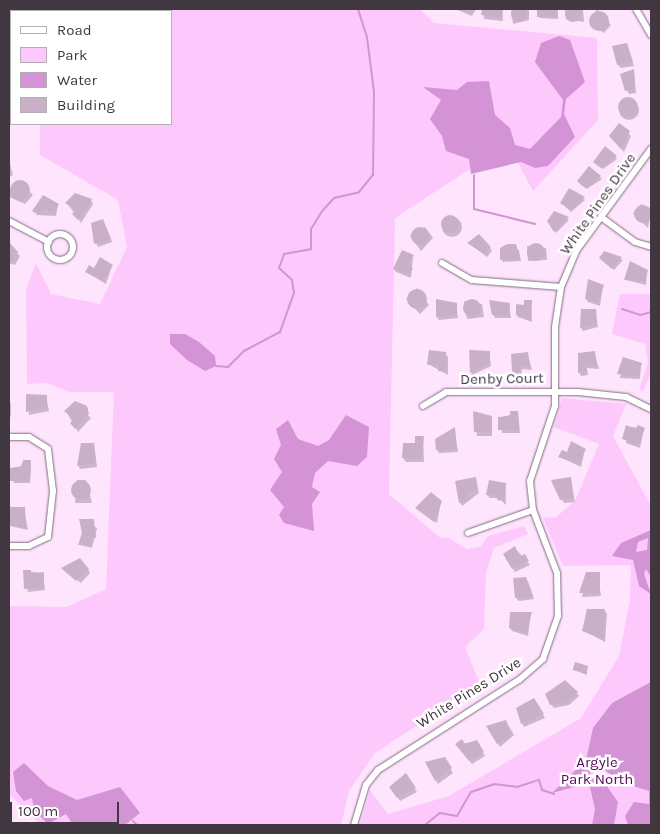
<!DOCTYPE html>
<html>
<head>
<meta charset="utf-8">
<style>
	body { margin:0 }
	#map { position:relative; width:660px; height:834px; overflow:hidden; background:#fee4fd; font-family:Karla,sans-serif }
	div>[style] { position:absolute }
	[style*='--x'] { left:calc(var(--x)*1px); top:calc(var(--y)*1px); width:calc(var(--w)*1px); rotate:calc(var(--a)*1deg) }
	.green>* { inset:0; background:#fdc9fd }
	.water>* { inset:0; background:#d393d4 }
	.shadow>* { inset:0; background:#0003 }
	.round { border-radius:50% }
	.stream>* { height:2px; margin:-1px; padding:0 1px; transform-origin:1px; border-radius:1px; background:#d393d4 }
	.building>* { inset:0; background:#c9b0c8; transform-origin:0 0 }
	.roads { filter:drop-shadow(0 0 1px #816b81) drop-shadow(0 0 1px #816b81) }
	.street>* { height:6px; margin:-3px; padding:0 3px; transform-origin:3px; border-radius:3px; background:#fff }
	.street>.ring { margin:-3px; padding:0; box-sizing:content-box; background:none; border:6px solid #fff; border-radius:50% }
	span { translate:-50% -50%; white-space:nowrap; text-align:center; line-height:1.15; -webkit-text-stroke:5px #fff; paint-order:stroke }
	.street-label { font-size:15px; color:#413741 }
	.park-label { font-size:15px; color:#57075b }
	.frame { position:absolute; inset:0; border:10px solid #413741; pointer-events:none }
	.legend { position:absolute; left:10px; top:10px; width:162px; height:115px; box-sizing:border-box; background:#fff; border:1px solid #b3afb3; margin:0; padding:6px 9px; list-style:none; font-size:15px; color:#413741 }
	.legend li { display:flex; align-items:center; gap:10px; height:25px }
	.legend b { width:25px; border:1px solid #b3afb3 }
	.scale { position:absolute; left:10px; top:802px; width:109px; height:22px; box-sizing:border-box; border:2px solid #413741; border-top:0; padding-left:6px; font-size:15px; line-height:18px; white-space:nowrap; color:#413741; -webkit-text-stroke:4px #fff; paint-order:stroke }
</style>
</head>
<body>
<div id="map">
	<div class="green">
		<i style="clip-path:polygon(118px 9px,420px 9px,434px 23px,597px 38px,598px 120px,533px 191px,508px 144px,395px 218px,389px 494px,439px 537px,449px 538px,467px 549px,480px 547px,488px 536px,524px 526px,528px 534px,494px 548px,486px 572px,484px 629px,465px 647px,480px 684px,375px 753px,349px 791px,341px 825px,41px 825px,9px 794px,9px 606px,67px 607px,106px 589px,114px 392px,69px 392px,47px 383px,27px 384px,26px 290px,36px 263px,51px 294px,100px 304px,127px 247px,118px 200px,40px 155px,40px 124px,171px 124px,171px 11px)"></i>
		<i style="clip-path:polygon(620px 294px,651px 294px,651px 372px,643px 392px,639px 390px,648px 363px,645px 344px,612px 334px)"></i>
		<i style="clip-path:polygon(562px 398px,626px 404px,613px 436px,651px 506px,651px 825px,360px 825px,370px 790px,388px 814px,449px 796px,581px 718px,619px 656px,630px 600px,631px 565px,563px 566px,543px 518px,556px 517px,575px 501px,599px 444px,554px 427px)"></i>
	</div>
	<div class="water">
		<i style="clip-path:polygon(559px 36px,570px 40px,585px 82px,566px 99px,564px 114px,575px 137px,548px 166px,535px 168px,521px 162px,471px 174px,469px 159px,446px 151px,442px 136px,430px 119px,441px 100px,423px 87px,457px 90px,467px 82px,489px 81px,495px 115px,510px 128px,515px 145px,530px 149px,561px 117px,563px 100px,535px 62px,541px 43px)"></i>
		<i style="clip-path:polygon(170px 334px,185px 334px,199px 342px,215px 356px,216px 366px,205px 371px,187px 360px,170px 344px)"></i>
		<i style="clip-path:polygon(346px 415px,369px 427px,367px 457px,357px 466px,328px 461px,315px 473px,312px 487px,320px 492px,312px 504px,314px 531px,284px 523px,279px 515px,284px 507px,270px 490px,282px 472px,274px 459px,281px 445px,276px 429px,288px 420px,298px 439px,318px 446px,329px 440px)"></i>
		<i style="clip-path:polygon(evenodd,651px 530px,651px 577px,646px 569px,644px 574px,651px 594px,639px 586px,633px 560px,612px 556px,621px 543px,651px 530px,648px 538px,647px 550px,636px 552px,638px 542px,648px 538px)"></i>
		<i style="clip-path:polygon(651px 682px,651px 825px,628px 825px,625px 816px,634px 802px,649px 804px,649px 791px,623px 783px,599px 766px,589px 773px,604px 782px,618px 802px,614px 825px,592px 825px,595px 809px,589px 783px,552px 793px,586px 760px,593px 728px,612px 703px)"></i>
		<i style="clip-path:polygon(24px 763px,48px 786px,77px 800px,120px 787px,140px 813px,125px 825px,73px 825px,66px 814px,48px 824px,34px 810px,32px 798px,24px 801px,16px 791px,13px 772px)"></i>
	</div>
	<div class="shadow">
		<i style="clip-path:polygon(455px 9px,476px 9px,472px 16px)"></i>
		<i style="clip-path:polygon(483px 9px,502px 9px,503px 21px,484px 19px)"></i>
		<i style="clip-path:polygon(511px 9px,529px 9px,529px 20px,513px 24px)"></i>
		<i style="clip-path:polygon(538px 9px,558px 9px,558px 19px,540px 18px)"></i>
		<i style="clip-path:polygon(565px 9px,583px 9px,584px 22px,566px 19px)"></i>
		<i style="clip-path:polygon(597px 9px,611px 25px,604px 33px,590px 24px)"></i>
		<i style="clip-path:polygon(626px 44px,634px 66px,621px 68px,618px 65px)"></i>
		<i style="clip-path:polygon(634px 70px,636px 93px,629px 94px,627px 90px)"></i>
		<i class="round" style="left:619px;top:100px;width:20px;height:20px"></i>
		<i style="clip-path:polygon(619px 125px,631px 136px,624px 152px,610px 136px)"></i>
		<i style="clip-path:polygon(605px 148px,617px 159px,603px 169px,596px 164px)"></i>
		<i style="clip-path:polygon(9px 160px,13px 175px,9px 177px)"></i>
		<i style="clip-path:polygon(590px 168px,602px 179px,587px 189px,580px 184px)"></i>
		<i style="clip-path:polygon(19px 181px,33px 195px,25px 204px,9px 197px,9px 190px)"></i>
		<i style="clip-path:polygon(569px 190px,585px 200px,571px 212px,562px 203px)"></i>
		<i style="clip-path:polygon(43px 197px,58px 205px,56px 216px,36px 215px)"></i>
		<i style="clip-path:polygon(91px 200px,93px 204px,81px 223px,67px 203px)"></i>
		<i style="clip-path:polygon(641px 204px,651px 211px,648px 228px,633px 214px)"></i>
		<i style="clip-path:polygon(554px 213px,569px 220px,556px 233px,549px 221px)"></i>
		<i class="round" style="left:442px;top:217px;width:20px;height:20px"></i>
		<i style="clip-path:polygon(105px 224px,112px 242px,98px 247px,96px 243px)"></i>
		<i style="clip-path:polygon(425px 227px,433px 238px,421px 251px,410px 236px)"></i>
		<i style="clip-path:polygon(469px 243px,490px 248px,492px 251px,487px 257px)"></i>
		<i style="clip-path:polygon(9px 245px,20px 256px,15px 265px,9px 263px)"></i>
		<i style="clip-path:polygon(507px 246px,519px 250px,521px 261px,502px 262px)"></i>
		<i style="clip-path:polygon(527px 246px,546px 248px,547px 260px,528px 261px)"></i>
		<i style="clip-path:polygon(604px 252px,623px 260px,614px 270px,602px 260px)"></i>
		<i style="clip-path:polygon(413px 256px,411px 278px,396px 272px,394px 269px)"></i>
		<i style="clip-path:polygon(112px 266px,106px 284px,86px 272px)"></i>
		<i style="clip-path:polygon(647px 271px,646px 285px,626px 280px)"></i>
		<i style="clip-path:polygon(603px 286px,600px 306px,588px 302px,586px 298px)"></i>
		<i style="clip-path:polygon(417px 288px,429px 305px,420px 314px,406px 299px)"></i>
		<i style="clip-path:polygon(464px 301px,482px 304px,484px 317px,467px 319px)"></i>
		<i style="clip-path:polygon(531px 302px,532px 322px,518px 317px,517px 315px)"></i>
		<i style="clip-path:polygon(456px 304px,458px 318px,439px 320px,437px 317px)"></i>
		<i style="clip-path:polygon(509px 304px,511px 318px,495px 318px,493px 314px)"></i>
		<i style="clip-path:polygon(595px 311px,598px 327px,583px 331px,581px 328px)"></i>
		<i style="clip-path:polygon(489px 352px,491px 366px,472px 375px,470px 371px)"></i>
		<i style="clip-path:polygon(594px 352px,599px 369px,587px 368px,588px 375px,581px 376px,579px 372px)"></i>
		<i style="clip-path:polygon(445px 353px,448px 357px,448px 375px,428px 364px)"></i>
		<i style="clip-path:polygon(527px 353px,532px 370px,522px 369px,521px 375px,515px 375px,513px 372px)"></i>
		<i style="clip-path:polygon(624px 359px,641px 364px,640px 379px,620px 378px)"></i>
		<i style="clip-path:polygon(27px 396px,46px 396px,49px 411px,29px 415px)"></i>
		<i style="clip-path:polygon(9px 400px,11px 404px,11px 417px,9px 416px)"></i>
		<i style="clip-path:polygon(75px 403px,91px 418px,78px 432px,66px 411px)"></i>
		<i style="clip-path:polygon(474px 412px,492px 417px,492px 436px,477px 436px)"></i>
		<i style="clip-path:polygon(518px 412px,520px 433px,502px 433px,500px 418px)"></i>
		<i style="clip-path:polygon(627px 426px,644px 429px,640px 448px,626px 443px)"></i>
		<i style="clip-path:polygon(454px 429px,458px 452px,439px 453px,437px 450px)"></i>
		<i style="clip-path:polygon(423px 437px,424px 462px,406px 462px,403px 458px)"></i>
		<i style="clip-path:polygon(94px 444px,97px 467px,80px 469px,78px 465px)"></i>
		<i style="clip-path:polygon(585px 449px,581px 467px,560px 457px,568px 453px)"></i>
		<i style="clip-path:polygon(23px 461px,31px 464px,30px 483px,13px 483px)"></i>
		<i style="clip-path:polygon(475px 478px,479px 493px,462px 506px,460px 502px)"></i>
		<i style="clip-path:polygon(570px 479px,575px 502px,564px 503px,552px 483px)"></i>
		<i style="clip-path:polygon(77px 480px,86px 480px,92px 503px,75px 503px)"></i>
		<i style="clip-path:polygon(505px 484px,506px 505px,499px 498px,490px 498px,487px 495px)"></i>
		<i style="clip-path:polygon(441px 502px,437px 523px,417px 509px)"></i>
		<i style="clip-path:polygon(9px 509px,24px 509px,28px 530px,10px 526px)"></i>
		<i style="clip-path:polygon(80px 520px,97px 528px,92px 548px,80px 545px,84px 533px)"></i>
		<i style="clip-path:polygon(515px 548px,530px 565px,515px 572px,505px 555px)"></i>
		<i style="clip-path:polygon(88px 569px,90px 573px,81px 583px,65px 571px)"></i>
		<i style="clip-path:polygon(24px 571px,43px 573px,45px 590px,28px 592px)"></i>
		<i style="clip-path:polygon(9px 573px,10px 575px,10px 593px,9px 592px)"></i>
		<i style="clip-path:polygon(587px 573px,598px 576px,601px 596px,582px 597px)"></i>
		<i style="clip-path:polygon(528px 582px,534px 599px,519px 601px,516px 598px)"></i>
		<i style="clip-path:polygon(605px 611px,607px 614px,605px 642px,584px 631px)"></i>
		<i style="clip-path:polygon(531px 613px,528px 636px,512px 631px,510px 628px)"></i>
		<i style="clip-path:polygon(587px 667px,587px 675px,574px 670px)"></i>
		<i style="clip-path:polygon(577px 693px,579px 696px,569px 705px,554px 708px,551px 704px)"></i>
		<i style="clip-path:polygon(534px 700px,545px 718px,524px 727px,522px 723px)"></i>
		<i style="clip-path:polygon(506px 721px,514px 735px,500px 747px,487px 726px)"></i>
		<i style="clip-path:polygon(477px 741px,485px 756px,472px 764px,457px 745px)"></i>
		<i style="clip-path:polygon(445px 759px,453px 773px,438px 784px,426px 763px)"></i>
		<i style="clip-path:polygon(405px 774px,417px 792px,400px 801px,391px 787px,403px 781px)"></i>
	</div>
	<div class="stream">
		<i style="--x:338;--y:9;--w:5;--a:0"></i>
		<i style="--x:474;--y:175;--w:34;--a:90"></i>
		<i style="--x:474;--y:209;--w:63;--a:13.8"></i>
		<i style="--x:622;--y:309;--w:19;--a:18"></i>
		<i style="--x:640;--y:315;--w:11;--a:-15"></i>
		<i style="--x:216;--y:366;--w:12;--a:5"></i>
		<i style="--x:228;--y:367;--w:23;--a:-45"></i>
		<i style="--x:244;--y:351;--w:41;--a:-27.8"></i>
		<i style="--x:280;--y:332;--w:41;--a:-70.3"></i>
		<i style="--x:294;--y:293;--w:13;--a:-99"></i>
		<i style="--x:292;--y:280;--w:18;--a:-137"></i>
		<i style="--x:279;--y:268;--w:15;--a:-70"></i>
		<i style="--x:284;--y:254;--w:27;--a:-10"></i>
		<i style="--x:311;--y:249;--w:20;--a:-90"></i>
		<i style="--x:311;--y:229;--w:22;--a:-58"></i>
		<i style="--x:323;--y:210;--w:16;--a:-47"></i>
		<i style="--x:334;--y:198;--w:26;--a:-13"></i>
		<i style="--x:359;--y:192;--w:22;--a:-51"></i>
		<i style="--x:373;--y:175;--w:83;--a:-89.3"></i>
		<i style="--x:374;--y:92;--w:55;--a:-97.3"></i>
		<i style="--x:367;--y:37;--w:29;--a:-108"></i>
		<i style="--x:133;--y:821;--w:6;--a:45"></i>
		<i style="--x:425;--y:825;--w:19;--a:-39"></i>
		<i style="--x:440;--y:813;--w:17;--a:10"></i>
		<i style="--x:457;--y:816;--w:28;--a:-60"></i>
		<i style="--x:471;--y:792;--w:24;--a:-19"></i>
		<i style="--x:494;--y:784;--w:23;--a:7"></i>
		<i style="--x:517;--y:787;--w:23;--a:-18"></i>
		<i style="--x:539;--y:780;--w:10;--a:73"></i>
		<i style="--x:542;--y:790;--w:13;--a:18"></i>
	</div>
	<div class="building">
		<i class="round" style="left:511px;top:6px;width:16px;height:16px"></i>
		<i class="round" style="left:565px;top:6px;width:16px;height:16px"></i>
		<i style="clip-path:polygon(482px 9px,503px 9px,502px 18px,481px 15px)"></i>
		<i style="left:537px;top:9px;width:20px;height:8px"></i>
		<i class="round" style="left:589px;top:11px;width:20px;height:20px"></i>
		<i style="clip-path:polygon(627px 43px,633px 62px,617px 65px,612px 46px)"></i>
		<i style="clip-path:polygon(634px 69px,635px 89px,625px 91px,620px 74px)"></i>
		<i class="round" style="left:618px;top:97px;width:20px;height:20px"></i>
		<i style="clip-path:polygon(619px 123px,630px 131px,621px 149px,609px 136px)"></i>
		<i style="clip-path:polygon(605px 146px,617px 156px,601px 168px,593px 162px)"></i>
		<i style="clip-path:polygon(589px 166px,601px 176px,585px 188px,577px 181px)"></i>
		<i class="round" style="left:10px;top:180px;width:20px;height:20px"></i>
		<i style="clip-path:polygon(569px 188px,585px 197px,570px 210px,560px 203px)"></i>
		<i style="clip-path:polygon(75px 193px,92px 199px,78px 220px,72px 214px,76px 210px,65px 203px)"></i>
		<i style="clip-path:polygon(43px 195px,59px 204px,54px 213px,42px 209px,39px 215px,32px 211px)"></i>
		<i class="round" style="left:634px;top:205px;width:18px;height:18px"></i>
		<i style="clip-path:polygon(554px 211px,569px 217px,554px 232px,547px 221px)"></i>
		<i class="round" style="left:441px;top:215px;width:18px;height:18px"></i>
		<i style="clip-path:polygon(103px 219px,111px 239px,94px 244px,91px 223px)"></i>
		<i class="round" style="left:411px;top:227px;width:18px;height:18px"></i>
		<i style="clip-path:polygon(479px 234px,491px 247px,484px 254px,467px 243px)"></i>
		<i style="clip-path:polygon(9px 242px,18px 252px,12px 262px,9px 260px)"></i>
		<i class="round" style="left:527px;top:243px;width:18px;height:18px"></i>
		<i style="clip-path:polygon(507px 244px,516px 244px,520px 259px,500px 260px,500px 248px)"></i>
		<i style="clip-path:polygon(402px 250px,414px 255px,407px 266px,413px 268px,409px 275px,393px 269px)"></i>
		<i style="clip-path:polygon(604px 251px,622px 257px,612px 269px,599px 258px)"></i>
		<i style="clip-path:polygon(100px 257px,113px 265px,103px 281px,85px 272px,89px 265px,94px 268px)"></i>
		<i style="clip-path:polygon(630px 261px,648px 270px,645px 281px,624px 280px)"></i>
		<i style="clip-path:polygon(588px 279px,604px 285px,598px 303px,585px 299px)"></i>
		<i class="round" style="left:407px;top:289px;width:20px;height:20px"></i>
		<i style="clip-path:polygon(436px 299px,457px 303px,457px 314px,436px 317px)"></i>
		<i class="round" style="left:463px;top:299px;width:18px;height:18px"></i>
		<i style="clip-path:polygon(489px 300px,510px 303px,509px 315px,492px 315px)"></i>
		<i style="clip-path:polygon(524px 300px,532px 300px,531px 320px,516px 315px,516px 304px,524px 305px)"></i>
		<i style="clip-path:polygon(581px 309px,596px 309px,597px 323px,580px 328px)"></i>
		<i style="clip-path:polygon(429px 350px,446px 352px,446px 372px,438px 371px,438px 364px,427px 365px)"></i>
		<i style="clip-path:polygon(469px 350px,490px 351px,490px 362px,470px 372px)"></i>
		<i style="clip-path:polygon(595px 351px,597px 366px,586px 365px,586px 372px,578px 373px,578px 353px)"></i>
		<i style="clip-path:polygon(528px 352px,530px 367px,520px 365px,520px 372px,512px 372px,511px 354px)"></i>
		<i style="clip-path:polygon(623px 357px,642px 363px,638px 376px,617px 374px)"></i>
		<i style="clip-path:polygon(26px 394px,47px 395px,47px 407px,26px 412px)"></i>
		<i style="clip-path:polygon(75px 401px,87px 406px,89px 414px,75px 429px,70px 423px,74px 419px,64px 411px)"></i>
		<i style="clip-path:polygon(473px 411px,492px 416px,491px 432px,474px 432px)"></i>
		<i style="clip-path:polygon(510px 411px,518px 411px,519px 430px,498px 430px,498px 417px,510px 416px)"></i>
		<i style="clip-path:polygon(626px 425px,635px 430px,638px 425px,645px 428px,638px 445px,622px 439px)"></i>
		<i style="clip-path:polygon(455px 427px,457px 449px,436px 450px,435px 439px)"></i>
		<i style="clip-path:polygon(415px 436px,424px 436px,422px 459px,402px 458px,403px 443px,415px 443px)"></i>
		<i style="clip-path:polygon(571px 441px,586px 449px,579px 464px,558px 457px,562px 450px,567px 452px)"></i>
		<i style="clip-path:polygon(81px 443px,94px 443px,96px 463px,77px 466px)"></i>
		<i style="clip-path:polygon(23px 460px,31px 460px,30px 481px,10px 481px,10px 468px,23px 466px)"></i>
		<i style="clip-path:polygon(476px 477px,478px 489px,466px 494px,467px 501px,459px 503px,455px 481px)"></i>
		<i style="clip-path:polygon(571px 477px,574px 498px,560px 500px,551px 480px)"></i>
		<i class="round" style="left:71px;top:480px;width:20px;height:20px"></i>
		<i style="clip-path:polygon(489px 480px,506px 483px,505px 501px,497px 500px,498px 494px,486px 495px)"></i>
		<i style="clip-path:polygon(431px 492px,442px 501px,434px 522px,415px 508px)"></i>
		<i style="clip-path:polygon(9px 507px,25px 507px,26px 527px,11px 526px)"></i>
		<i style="clip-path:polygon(79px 519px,94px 519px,96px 538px,91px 538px,91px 545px,78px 545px,82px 533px)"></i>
		<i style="clip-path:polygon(515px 546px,519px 557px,525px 554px,529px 561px,512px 569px,503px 554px)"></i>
		<i style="clip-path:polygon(80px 558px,89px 569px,76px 581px,61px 568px)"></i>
		<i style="clip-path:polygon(23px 570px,31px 570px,31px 574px,44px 572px,44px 587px,24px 589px)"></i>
		<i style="clip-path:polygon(586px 572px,600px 572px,600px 593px,579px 593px)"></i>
		<i style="clip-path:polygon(526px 577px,533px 596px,515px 598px,513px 578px)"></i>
		<i style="clip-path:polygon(587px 609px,605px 609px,604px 639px,582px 631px)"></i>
		<i style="clip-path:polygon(510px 612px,532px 612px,526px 633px,509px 628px)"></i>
		<i style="left:575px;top:662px;width:14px;height:8px;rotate:17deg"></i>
		<i style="clip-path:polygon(565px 680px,578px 692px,565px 703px,550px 705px,545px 694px)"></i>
		<i style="clip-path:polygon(534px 698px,544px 714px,521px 724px,516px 708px)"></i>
		<i style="clip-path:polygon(506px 720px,511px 736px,497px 744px,486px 726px)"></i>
		<i style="clip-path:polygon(462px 739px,465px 744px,477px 740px,484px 752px,469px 761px,455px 744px)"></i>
		<i style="clip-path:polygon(445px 757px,452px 768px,435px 781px,425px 762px)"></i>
		<i style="clip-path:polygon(406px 773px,416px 788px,397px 798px,389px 787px)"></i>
	</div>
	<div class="roads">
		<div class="street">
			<i style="--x:636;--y:9;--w:30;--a:60"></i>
			<i style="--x:601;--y:217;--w:42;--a:36.3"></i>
			<i style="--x:635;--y:242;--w:17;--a:17"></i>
			<i style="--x:9;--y:221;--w:45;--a:27.7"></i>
			<i class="ring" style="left:47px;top:234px;width:20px;height:20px"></i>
			<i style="--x:442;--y:263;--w:34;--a:30"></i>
			<i style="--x:472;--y:280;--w:89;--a:4.5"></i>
			<i style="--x:423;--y:406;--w:27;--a:-31"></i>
			<i style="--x:446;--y:392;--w:132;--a:0"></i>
			<i style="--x:578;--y:392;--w:48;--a:5.9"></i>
			<i style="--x:626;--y:397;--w:28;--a:26"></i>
			<i style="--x:9;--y:437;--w:20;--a:0"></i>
			<i style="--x:29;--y:437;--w:22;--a:32"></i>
			<i style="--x:48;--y:449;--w:42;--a:83.2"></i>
			<i style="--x:53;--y:491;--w:46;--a:96.2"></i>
			<i style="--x:48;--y:537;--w:21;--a:155"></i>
			<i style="--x:29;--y:546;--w:20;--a:180"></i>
			<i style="--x:468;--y:533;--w:69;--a:-19.5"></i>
			<i style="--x:354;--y:825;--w:42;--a:-73.3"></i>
			<i style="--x:366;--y:785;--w:19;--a:-51"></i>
			<i style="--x:378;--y:770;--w:167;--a:-32.6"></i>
			<i style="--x:519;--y:680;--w:32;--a:-41"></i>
			<i style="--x:543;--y:659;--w:46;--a:-70.8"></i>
			<i style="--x:558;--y:616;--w:43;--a:-91.3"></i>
			<i style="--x:557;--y:573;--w:67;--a:-110.9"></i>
			<i style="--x:533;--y:510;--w:29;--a:-96"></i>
			<i style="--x:530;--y:481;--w:79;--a:-71.6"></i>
			<i style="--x:555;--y:406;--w:79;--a:-90"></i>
			<i style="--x:555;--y:327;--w:40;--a:-81.5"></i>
			<i style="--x:561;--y:287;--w:39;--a:-67"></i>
			<i style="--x:576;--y:251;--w:127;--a:-53.7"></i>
		</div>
	</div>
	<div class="street-label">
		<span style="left:598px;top:204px;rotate:-55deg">White Pines Drive</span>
		<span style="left:502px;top:379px;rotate:-1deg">Denby Court</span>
		<span style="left:469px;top:693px;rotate:-32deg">White Pines Drive</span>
	</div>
	<div class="park-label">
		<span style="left:597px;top:771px">Argyle<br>Park North</span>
	</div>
	<div class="frame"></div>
	<ul class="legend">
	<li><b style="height:6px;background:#fff"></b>Road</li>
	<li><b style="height:14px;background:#fdc9fd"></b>Park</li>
	<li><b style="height:14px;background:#d393d4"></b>Water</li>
	<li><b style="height:14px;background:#c9b0c8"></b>Building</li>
	</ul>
	<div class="scale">100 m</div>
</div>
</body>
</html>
